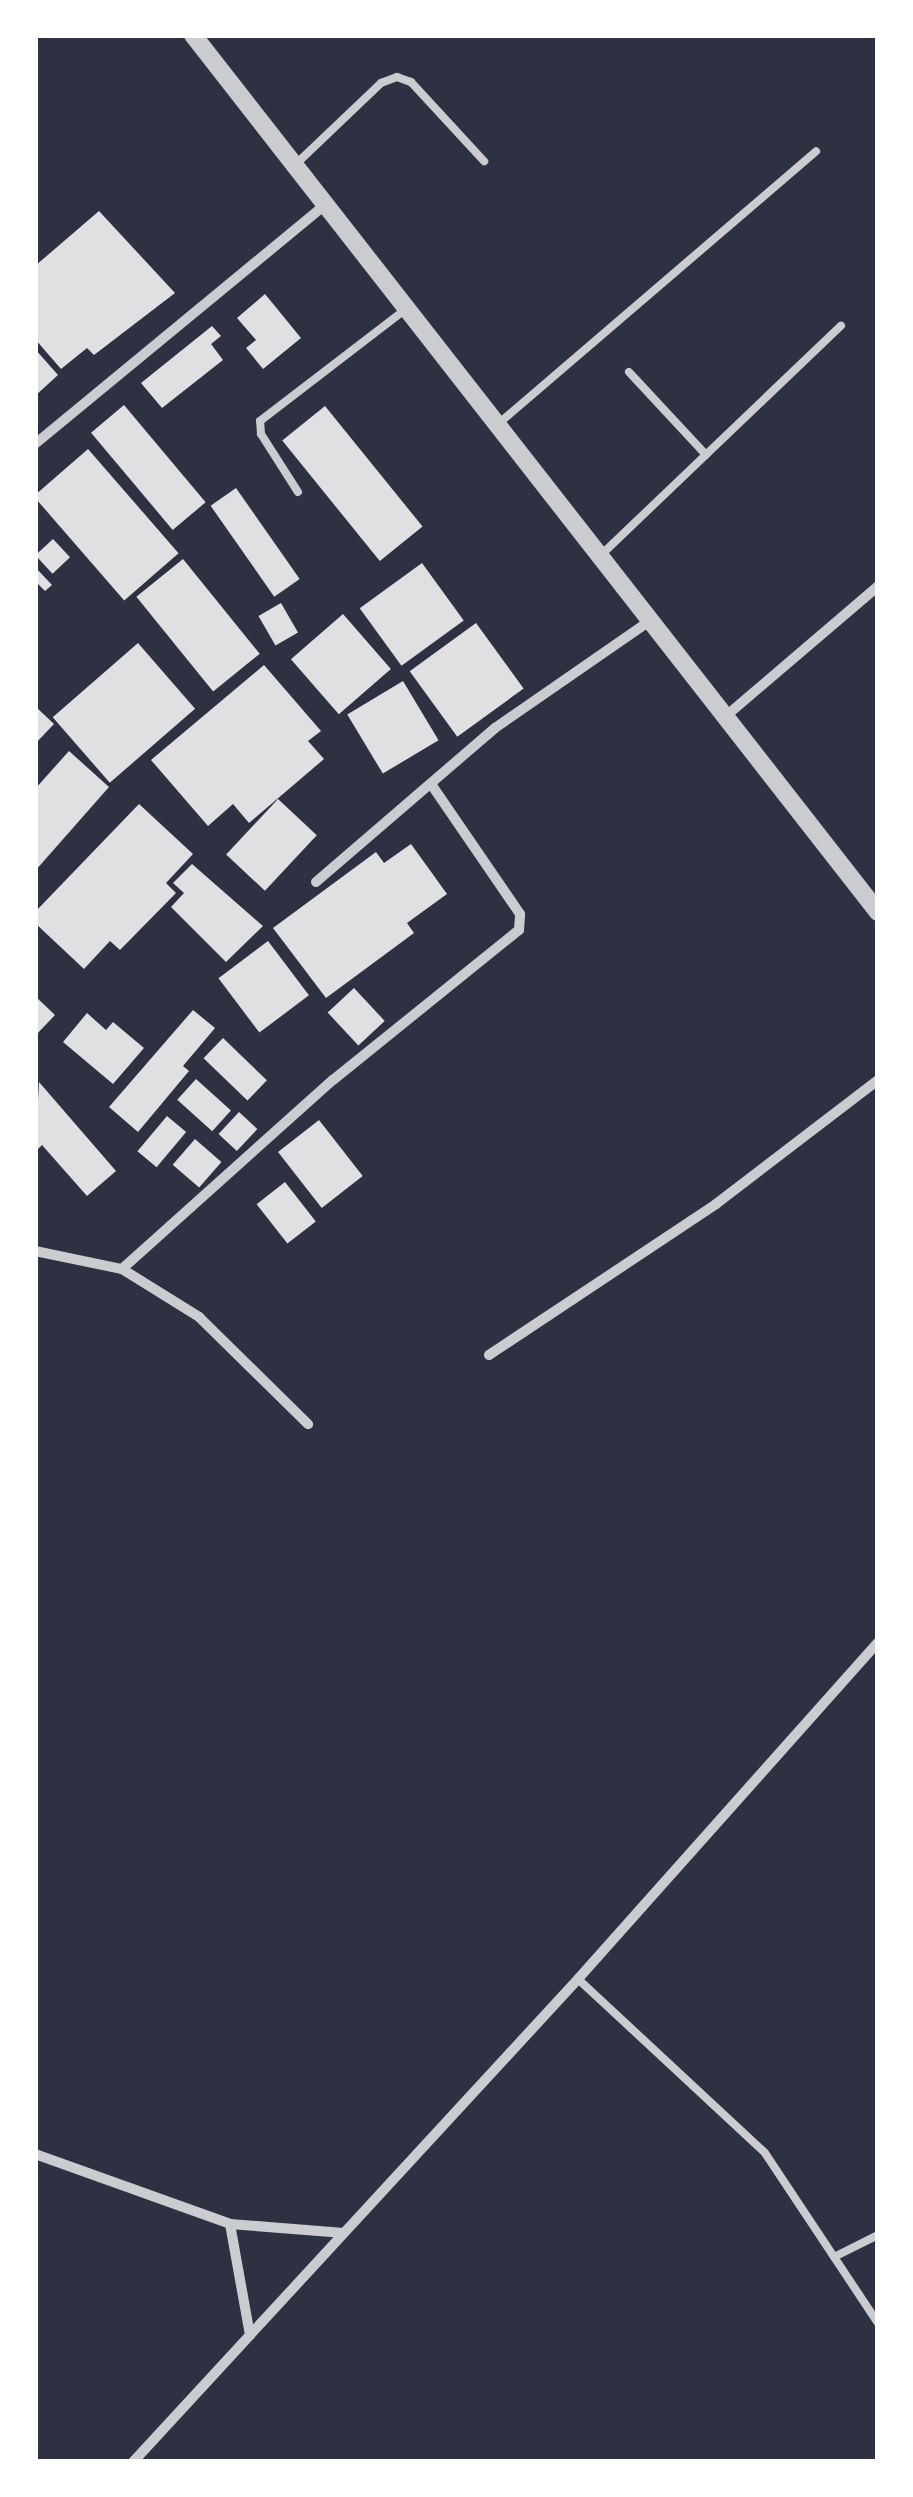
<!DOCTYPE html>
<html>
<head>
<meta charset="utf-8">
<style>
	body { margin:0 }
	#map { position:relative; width:913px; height:2497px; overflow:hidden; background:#2d3142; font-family:"Source Sans 3",sans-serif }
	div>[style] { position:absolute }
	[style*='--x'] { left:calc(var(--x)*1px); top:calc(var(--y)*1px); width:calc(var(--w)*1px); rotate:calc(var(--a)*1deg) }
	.building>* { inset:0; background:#e0e0e3; transform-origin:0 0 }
	.service>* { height:8px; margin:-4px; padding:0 4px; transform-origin:4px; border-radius:4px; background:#caccd0 }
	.minor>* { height:10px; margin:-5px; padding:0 5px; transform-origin:5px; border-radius:5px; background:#caccd0 }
	.tertiary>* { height:18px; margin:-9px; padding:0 9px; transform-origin:9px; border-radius:9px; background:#caccd0 }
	span { translate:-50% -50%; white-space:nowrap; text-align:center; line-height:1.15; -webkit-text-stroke:8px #fff; paint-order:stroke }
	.frame { position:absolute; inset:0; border:38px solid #fff; pointer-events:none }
</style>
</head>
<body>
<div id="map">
	<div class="building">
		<i style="clip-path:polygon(99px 211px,175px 293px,94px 355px,87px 348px,61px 369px,35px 339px,35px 266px)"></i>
		<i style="clip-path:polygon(265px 294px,301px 338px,263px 369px,246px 348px,256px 340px,237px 318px)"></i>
		<i style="clip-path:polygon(212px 326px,221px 336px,211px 344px,223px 360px,162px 408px,141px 383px)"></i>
		<i style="clip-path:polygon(35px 349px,58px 375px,35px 396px)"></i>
		<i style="left:124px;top:405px;width:127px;height:43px;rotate:50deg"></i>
		<i style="left:325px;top:406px;width:155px;height:55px;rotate:51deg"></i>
		<i style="left:88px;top:449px;width:138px;height:72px;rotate:49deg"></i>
		<i style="left:236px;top:488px;width:111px;height:31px;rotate:55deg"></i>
		<i style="left:53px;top:539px;width:25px;height:24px;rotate:47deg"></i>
		<i style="left:183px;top:559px;width:122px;height:60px;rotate:51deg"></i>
		<i style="left:422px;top:563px;width:71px;height:77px;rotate:54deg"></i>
		<i style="clip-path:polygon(35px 567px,52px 585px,45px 591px,35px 581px)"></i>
		<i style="left:281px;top:603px;width:34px;height:26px;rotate:60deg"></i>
		<i style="left:343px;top:614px;width:73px;height:69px;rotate:49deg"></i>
		<i style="left:476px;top:623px;width:81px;height:82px;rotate:54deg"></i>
		<i style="left:138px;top:643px;width:87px;height:113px;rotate:49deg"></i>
		<i style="clip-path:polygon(264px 665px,321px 731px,308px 741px,324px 759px,249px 823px,233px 804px,208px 826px,151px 760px)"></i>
		<i style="left:403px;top:681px;width:69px;height:65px;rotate:59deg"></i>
		<i style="clip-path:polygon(35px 706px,54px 724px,35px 744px)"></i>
		<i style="clip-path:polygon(69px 751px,109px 787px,35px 871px,35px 789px)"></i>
		<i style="left:278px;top:799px;width:53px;height:76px;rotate:43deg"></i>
		<i style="clip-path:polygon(139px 804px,193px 854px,166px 883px,176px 893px,120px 950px,110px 941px,84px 969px,35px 923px,35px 912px)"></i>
		<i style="clip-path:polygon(411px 844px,447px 894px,407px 923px,414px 933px,326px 998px,273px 928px,376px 852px,384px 863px)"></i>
		<i style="clip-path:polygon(192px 864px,263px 926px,226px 962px,171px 907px,184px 893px,173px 883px)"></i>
		<i style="left:268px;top:941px;width:68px;height:62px;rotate:53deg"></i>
		<i style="left:354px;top:988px;width:45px;height:36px;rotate:47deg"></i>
		<i style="clip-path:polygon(35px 996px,55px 1015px,35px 1036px)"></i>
		<i style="clip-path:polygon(193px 1010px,215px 1028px,183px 1066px,189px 1071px,138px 1132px,109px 1107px)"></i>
		<i style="clip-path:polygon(87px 1013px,106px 1030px,113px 1022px,144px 1048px,113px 1084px,63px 1042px)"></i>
		<i style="left:223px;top:1038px;width:61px;height:28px;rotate:44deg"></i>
		<i style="left:196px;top:1079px;width:47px;height:28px;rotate:42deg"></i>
		<i style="clip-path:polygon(39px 1082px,116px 1171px,87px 1196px,42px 1145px,35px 1152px)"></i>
		<i style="left:239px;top:1112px;width:25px;height:30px;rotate:43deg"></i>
		<i style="left:167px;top:1116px;width:25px;height:46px;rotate:40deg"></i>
		<i style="left:319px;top:1120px;width:71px;height:52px;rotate:52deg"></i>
		<i style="left:195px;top:1139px;width:35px;height:34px;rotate:41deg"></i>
		<i style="left:285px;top:1182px;width:50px;height:36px;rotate:52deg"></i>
	</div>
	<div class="service">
		<i style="--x:295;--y:165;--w:119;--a:-43.6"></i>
		<i style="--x:381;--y:83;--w:17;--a:-21"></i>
		<i style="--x:397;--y:77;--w:15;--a:20"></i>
		<i style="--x:411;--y:82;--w:108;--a:47.3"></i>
		<i style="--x:629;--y:372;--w:113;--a:47.1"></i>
		<i style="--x:498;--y:424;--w:419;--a:-40.6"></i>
		<i style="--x:298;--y:492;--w:69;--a:-122.5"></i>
		<i style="--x:261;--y:434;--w:13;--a:-94"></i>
		<i style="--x:260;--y:421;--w:185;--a:-37.5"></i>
		<i style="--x:601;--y:555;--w:332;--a:-43.7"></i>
		<i style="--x:578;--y:1979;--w:255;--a:42.9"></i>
		<i style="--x:765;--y:2153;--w:204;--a:56.4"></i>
		<i style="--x:834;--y:2257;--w:49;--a:-26.6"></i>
	</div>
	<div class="minor">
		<i style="--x:35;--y:444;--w:377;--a:-39.5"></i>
		<i style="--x:726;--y:716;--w:200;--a:-40.5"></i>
		<i style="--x:316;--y:882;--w:236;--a:-40.7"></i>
		<i style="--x:495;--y:728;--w:190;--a:-34.7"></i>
		<i style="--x:35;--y:1251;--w:89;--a:11.7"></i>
		<i style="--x:122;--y:1269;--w:91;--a:31.9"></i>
		<i style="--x:199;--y:1317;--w:153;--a:44.5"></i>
		<i style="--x:122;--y:1269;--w:283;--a:-41.9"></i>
		<i style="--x:333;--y:1080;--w:239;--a:-38.9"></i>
		<i style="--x:519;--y:930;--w:16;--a:-86"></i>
		<i style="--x:520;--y:914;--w:158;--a:-124.4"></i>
		<i style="--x:489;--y:1355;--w:273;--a:-33.6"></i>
		<i style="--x:716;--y:1204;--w:204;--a:-37.4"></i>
		<i style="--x:35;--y:2154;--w:207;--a:19.7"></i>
		<i style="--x:230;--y:2224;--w:114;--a:4.5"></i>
		<i style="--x:230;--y:2224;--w:113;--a:79.8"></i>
		<i style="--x:133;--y:2462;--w:657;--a:-47.34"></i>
		<i style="--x:578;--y:1979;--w:451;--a:-48.3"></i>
	</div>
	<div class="tertiary">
		<i style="--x:193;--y:35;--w:1113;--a:52.01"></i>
	</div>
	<div class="frame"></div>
</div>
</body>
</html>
